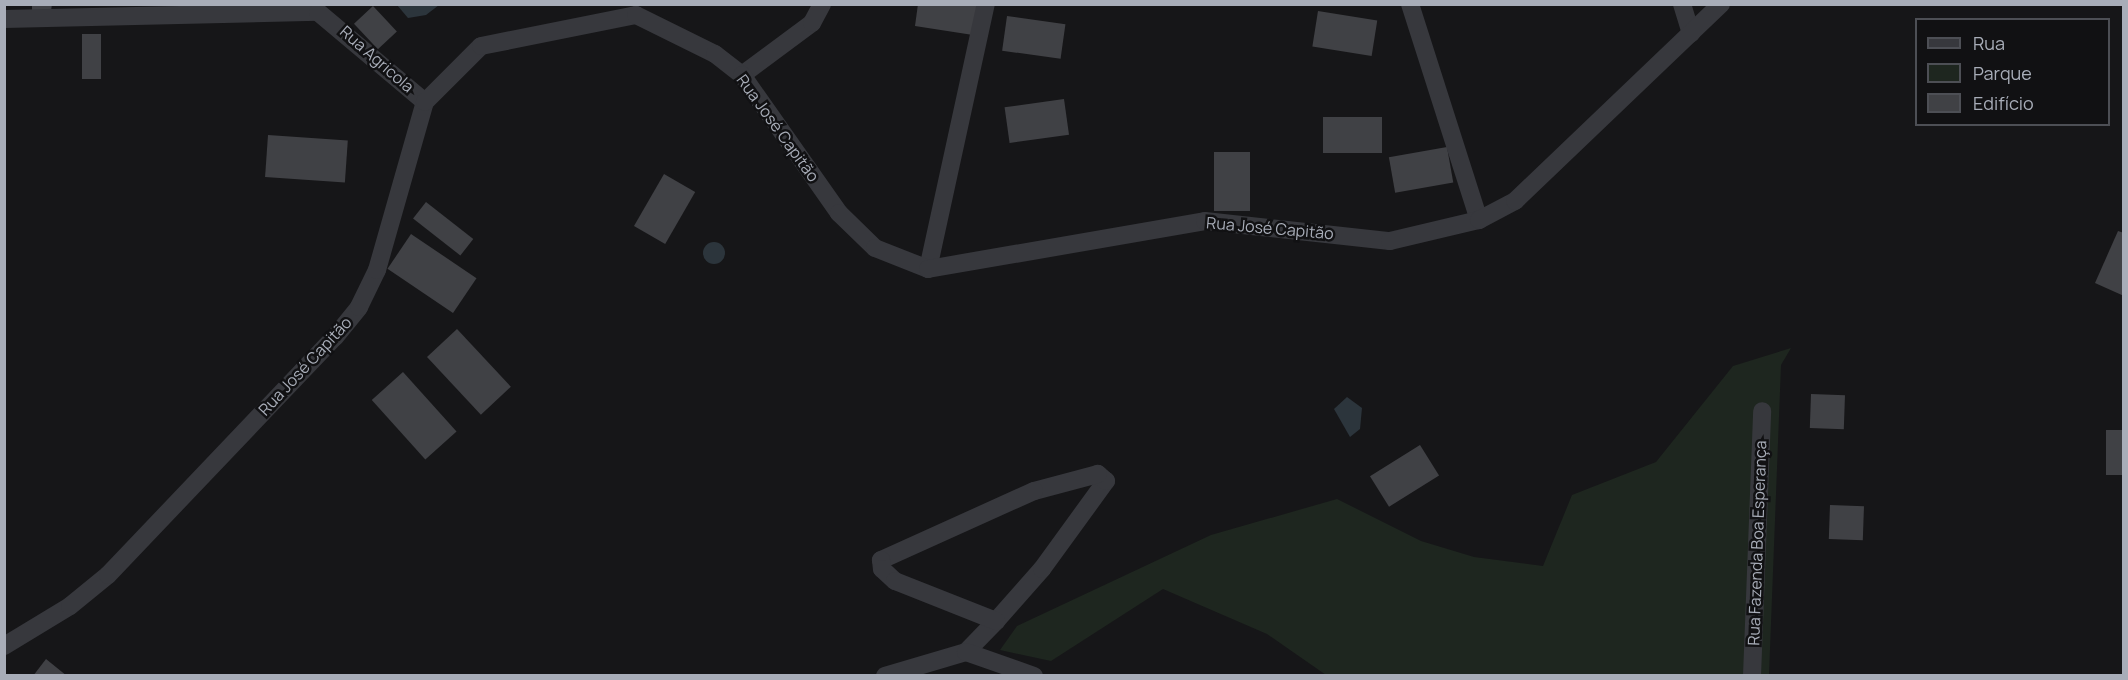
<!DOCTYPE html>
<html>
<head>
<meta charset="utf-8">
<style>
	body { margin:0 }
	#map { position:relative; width:2128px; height:680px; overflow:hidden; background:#161618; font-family:Manrope,sans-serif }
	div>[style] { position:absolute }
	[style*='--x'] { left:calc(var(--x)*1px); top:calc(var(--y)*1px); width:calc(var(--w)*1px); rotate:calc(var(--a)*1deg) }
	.green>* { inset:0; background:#1e261f }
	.water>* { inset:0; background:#2c353c }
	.round { border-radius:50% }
	.building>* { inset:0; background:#404145; transform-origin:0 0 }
	.street>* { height:18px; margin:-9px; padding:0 9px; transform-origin:9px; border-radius:9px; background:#37383d }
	span { translate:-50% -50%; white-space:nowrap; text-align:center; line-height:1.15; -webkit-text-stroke:5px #111113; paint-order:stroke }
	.street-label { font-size:16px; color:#a8adb8 }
	.frame { position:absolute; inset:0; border:6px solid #a8adb8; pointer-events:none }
	.legend { position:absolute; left:1915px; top:18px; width:195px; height:108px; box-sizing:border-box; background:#111113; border:2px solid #4d4f55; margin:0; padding:8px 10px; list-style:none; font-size:18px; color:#a8adb8 }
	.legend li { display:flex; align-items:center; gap:12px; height:30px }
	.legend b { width:30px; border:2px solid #4d4f55 }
</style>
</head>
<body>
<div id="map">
	<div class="green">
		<i style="clip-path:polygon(1791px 348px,1781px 365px,1769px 675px,1326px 675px,1267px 634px,1163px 589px,1051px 661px,1000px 650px,1017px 626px,1211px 535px,1337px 499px,1421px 541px,1474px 557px,1543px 566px,1572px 495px,1656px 462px,1733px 366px)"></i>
	</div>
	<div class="water">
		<i style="clip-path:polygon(397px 5px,397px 4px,439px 5px,426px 15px,408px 18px)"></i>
		<i class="round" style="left:703px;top:242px;width:22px;height:22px"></i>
		<i style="clip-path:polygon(1347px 397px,1362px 408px,1360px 429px,1350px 437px,1334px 409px)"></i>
	</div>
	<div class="building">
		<i style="clip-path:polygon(32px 4px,52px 4px,51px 11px,32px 10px)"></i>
		<i style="clip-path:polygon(918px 4px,978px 4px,973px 35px,915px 26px)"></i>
		<i style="left:373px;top:6px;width:35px;height:26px;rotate:47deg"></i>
		<i style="left:1318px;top:11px;width:60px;height:36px;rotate:9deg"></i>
		<i style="left:1007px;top:16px;width:59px;height:35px;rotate:8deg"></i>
		<i style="left:82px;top:34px;width:19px;height:45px"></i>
		<i style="left:1064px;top:99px;width:36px;height:60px;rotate:82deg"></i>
		<i style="left:1382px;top:117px;width:36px;height:59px;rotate:90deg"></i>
		<i style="left:268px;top:135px;width:80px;height:42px;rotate:4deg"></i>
		<i style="left:1447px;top:147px;width:36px;height:59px;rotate:80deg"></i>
		<i style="left:1214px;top:152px;width:36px;height:59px"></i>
		<i style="left:664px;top:174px;width:36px;height:60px;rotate:30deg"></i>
		<i style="left:426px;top:202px;width:60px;height:21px;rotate:38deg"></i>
		<i style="clip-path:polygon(2118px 231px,2124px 233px,2124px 296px,2095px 283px)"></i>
		<i style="left:411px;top:234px;width:79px;height:42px;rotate:34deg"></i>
		<i style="left:457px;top:329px;width:79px;height:41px;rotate:47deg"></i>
		<i style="left:403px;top:372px;width:80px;height:42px;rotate:48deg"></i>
		<i style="left:1811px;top:394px;width:34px;height:34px;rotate:2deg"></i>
		<i style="left:2124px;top:430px;width:45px;height:18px;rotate:90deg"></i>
		<i style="left:1420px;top:445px;width:36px;height:59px;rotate:58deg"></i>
		<i style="left:1830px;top:505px;width:34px;height:34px;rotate:2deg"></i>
		<i style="clip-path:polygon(46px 659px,67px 676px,33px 676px)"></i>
	</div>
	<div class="street">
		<i style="--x:1410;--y:4;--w:227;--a:72.3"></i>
		<i style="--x:1682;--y:4;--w:31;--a:73"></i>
		<i style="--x:4;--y:19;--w:314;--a:-1.3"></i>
		<i style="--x:318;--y:12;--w:140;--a:40.1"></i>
		<i style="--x:742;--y:75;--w:87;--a:-36.6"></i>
		<i style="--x:812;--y:23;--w:21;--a:-62"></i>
		<i style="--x:928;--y:269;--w:271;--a:-77.7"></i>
		<i style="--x:4;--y:646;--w:77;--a:-31.2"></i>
		<i style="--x:70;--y:606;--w:49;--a:-39.2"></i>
		<i style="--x:108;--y:575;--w:329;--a:-46.4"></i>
		<i style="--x:335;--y:337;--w:38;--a:-51"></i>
		<i style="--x:359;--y:307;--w:41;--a:-64.1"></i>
		<i style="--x:377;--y:270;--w:175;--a:-74.1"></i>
		<i style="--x:425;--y:102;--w:79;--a:-45"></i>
		<i style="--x:481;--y:46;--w:158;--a:-11.3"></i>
		<i style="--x:636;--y:15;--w:88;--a:26.3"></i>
		<i style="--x:715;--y:54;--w:34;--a:38"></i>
		<i style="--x:742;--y:75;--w:169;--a:54.9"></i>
		<i style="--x:839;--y:213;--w:50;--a:44.2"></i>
		<i style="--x:875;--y:248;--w:57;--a:21.6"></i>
		<i style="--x:928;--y:269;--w:281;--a:-9.8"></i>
		<i style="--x:1205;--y:221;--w:186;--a:6.2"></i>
		<i style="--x:1390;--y:241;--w:91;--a:-13.3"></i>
		<i style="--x:1479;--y:220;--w:41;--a:-27.8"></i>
		<i style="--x:1515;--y:201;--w:285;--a:-43.7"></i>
		<i style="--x:966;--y:652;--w:43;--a:-45.9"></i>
		<i style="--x:996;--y:621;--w:69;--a:-48.5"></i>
		<i style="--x:1042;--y:569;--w:109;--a:-54"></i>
		<i style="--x:1106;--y:481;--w:11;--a:-139"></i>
		<i style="--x:1098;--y:474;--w:66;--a:165.1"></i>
		<i style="--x:1034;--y:491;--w:168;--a:155.7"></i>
		<i style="--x:881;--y:560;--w:9;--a:84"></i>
		<i style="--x:882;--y:569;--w:18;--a:43"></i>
		<i style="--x:895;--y:581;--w:109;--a:21.6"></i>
		<i style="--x:885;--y:676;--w:84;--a:-16.5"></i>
		<i style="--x:966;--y:652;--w:72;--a:19.4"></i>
		<i style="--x:1752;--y:676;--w:265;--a:-87.8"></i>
	</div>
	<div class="street-label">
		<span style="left:377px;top:59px;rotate:41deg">Rua Agricola</span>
		<span style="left:778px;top:128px;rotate:54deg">Rua José Capitão</span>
		<span style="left:1270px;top:228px;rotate:5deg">Rua José Capitão</span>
		<span style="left:305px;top:366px;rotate:-47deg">Rua José Capitão</span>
		<span style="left:1757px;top:543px;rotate:-88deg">Rua Fazenda Boa Esperança</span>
	</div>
	<div class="frame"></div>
	<ul class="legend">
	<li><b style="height:8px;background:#37383d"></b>Rua</li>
	<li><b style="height:16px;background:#1e261f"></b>Parque</li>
	<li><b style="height:16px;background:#404145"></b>Edifício</li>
	</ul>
</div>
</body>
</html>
